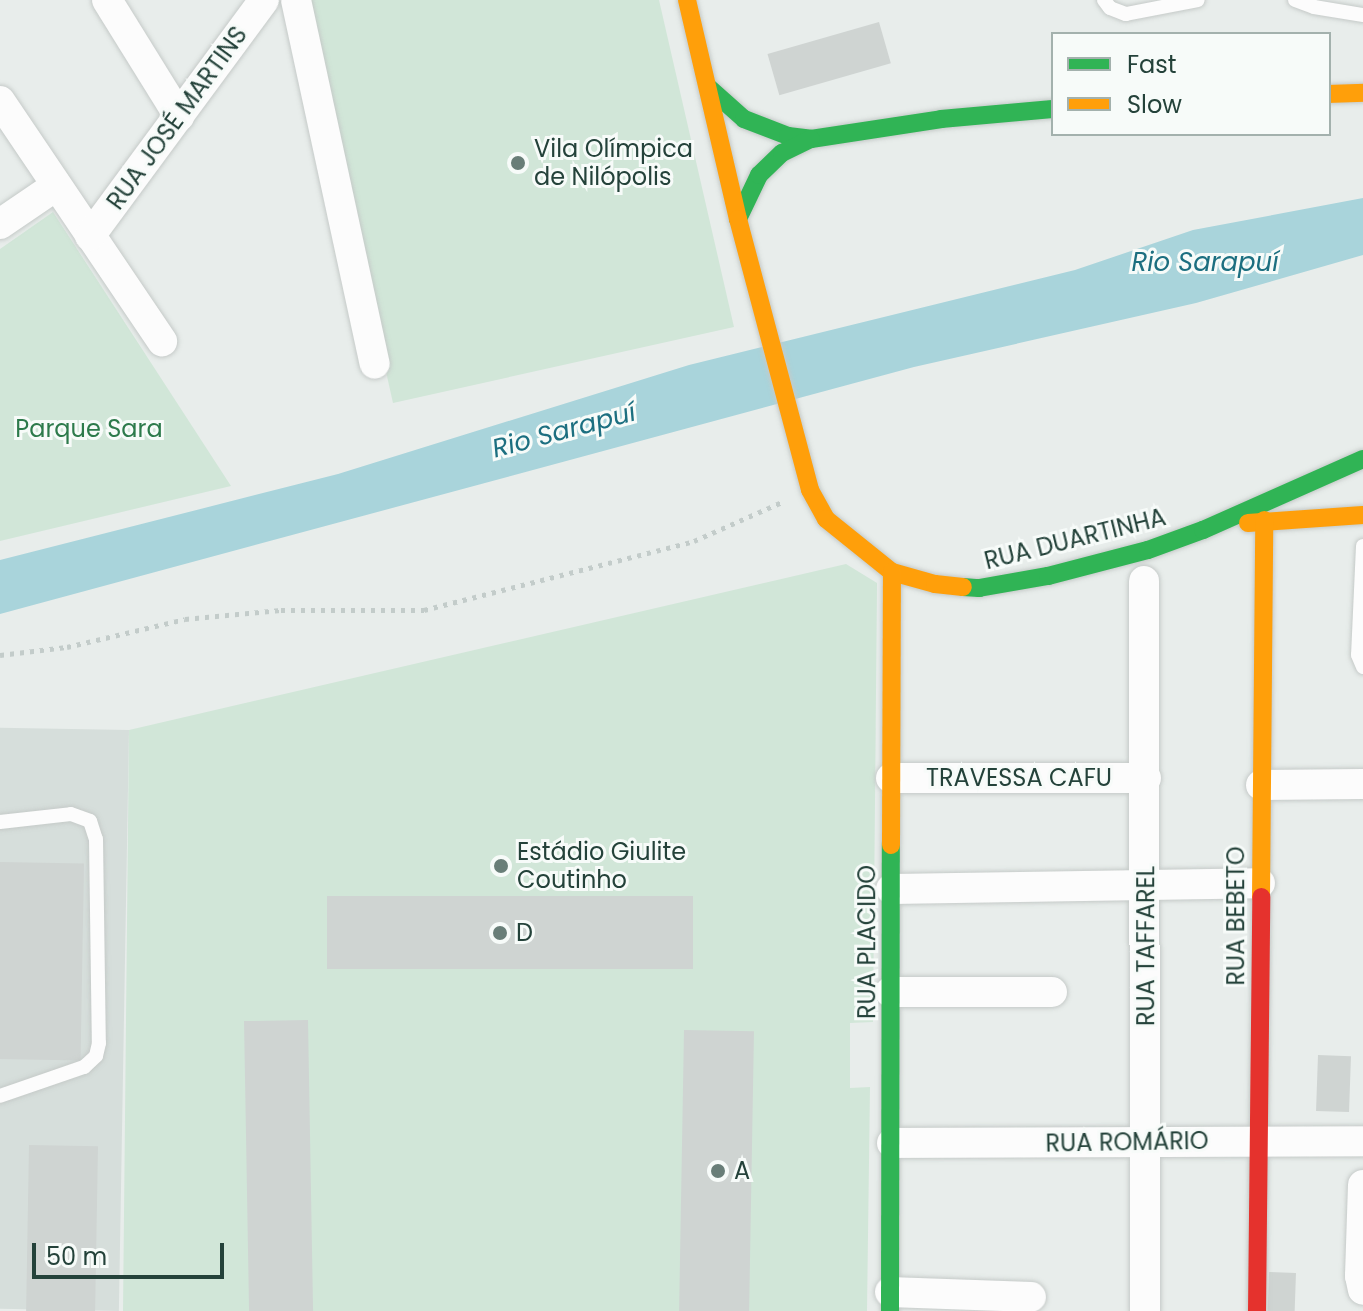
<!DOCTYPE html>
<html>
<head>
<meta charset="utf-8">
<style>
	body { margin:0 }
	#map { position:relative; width:1363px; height:1311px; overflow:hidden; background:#e8edeb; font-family:Poppins,sans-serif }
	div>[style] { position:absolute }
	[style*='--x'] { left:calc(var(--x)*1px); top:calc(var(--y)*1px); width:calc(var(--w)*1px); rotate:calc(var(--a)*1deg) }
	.built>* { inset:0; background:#d6dedb; transform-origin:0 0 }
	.green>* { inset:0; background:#d1e6d8 }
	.water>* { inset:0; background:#a9d4db }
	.building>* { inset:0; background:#cfd4d2; transform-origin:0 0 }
	.path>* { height:5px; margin-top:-2.5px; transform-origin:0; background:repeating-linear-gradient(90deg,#c3ccca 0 4px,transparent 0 10px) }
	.roads { filter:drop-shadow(0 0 2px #c5cac8) drop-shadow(0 0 2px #c5cac8) }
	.lane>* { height:14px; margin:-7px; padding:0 7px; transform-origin:7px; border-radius:7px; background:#fcfcfc }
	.street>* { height:30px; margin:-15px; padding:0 15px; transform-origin:15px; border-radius:15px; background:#fcfcfc }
	.fast>* { height:18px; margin:-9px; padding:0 9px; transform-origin:9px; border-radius:9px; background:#30b455 }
	.slow>* { height:18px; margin:-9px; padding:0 9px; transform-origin:9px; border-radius:9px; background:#ff9f0a }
	.jam>* { height:18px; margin:-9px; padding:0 9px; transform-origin:9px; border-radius:9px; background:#e5322d }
	.dots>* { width:22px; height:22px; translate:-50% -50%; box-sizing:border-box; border:4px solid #f7fbf9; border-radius:50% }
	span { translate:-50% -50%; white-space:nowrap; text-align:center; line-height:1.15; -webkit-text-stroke:6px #f7fbf9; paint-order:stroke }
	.street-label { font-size:24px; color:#24423a }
	.poi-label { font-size:24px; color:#24423a }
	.left { translate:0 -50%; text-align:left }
	.park-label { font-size:24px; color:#2d7a4b }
	.water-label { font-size:26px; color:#1c6f80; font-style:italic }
	.legend { position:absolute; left:1051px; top:32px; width:280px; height:104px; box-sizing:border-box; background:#f7fbf9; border:2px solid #a3b1ad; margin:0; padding:10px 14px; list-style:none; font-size:24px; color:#24423a }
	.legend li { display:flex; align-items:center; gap:16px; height:40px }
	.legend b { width:40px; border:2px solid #a3b1ad }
	.scale { position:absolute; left:32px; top:1243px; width:192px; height:36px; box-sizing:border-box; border:4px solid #24423a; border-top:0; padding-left:10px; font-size:24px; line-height:28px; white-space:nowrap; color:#24423a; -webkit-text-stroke:6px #f7fbf9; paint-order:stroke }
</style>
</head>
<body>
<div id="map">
	<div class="built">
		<i style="left:129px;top:730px;width:581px;height:133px;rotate:91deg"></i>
	</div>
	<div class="green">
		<i style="clip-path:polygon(303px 0,659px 0,734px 327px,393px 403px)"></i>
		<i style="clip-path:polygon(53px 212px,231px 486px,0 541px,0 249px)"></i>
		<i style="clip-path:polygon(846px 564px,877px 583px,873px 1022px,850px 1023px,850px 1088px,870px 1087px,867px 1311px,123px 1311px,129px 730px)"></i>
	</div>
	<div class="water">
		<i style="clip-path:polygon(1363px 198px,1363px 255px,1196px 303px,914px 367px,0 614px,0 560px,338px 474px,689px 365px,1075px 270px,1193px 230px)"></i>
	</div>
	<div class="building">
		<i style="left:879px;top:22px;width:43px;height:116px;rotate:74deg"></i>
		<i style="left:0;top:862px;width:84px;height:197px;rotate:1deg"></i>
		<i style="left:327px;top:896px;width:366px;height:73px"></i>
		<i style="left:308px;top:1020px;width:291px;height:64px;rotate:89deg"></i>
		<i style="left:684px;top:1030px;width:70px;height:281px;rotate:1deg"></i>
		<i style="left:1318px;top:1055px;width:33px;height:56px;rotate:2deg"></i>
		<i style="left:29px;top:1145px;width:69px;height:166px;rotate:1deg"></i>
		<i style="left:1269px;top:1272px;width:27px;height:39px;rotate:2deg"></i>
	</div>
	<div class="path">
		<i style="--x:0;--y:655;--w:67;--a:-6.8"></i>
		<i style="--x:67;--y:647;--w:121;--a:-13.3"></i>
		<i style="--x:185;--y:619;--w:96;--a:-5.4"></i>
		<i style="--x:281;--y:610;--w:143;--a:0"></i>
		<i style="--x:424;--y:610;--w:279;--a:-14.3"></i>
		<i style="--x:694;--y:541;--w:96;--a:-23.9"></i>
	</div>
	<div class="roads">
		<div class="lane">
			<i style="--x:1104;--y:0;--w:10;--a:53"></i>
			<i style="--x:1110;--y:8;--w:17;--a:21"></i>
			<i style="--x:1126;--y:14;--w:73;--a:-11"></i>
			<i style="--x:1295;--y:0;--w:20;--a:20"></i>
			<i style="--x:1314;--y:7;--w:50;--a:9.3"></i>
			<i style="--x:1363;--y:546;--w:109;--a:92.6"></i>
			<i style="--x:1358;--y:655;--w:13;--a:67"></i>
			<i style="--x:0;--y:822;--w:71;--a:-6.4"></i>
			<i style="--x:71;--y:814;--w:20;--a:20"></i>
			<i style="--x:90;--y:821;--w:19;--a:72"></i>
			<i style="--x:96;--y:839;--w:204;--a:89.2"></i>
			<i style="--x:99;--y:1043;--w:13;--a:103"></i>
			<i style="--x:96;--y:1056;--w:16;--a:137"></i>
			<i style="--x:84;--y:1067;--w:89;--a:161"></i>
		</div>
		<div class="street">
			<i style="--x:107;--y:0;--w:137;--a:58.2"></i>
			<i style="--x:296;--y:0;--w:372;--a:77.8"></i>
			<i style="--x:0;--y:101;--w:290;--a:56"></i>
			<i style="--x:0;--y:224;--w:68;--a:-34.2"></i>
			<i style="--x:90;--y:236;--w:293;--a:-53.6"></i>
			<i style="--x:1144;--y:581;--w:730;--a:89.92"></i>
			<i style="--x:891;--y:778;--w:255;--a:0"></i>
			<i style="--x:1261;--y:785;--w:102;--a:-0.6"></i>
			<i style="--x:891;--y:889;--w:369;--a:-0.9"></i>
			<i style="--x:890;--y:992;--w:162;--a:0"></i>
			<i style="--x:892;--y:1143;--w:471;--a:-0.2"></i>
			<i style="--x:1363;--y:1185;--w:91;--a:91.9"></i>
			<i style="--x:1360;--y:1276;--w:14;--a:78"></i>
			<i style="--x:890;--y:1292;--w:141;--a:2"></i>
		</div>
		<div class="fast">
			<i style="--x:708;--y:87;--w:48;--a:41.6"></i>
			<i style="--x:744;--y:119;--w:47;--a:21.1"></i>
			<i style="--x:788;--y:136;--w:23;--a:7"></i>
			<i style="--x:811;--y:139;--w:132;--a:-8.7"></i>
			<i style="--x:941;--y:119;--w:112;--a:-5.1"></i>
			<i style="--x:738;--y:219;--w:49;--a:-64.5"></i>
			<i style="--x:759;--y:175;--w:32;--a:-44"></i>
			<i style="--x:782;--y:153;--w:32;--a:-26"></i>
			<i style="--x:963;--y:587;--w:16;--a:4"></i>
			<i style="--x:979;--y:588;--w:70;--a:-9.9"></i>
			<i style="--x:1048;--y:576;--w:103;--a:-14.6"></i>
			<i style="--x:1148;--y:550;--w:59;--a:-20"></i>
			<i style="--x:1203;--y:530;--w:175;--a:-23.9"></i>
			<i style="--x:890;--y:1311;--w:466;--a:-89.9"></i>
		</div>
		<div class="slow">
			<i style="--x:687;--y:0;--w:225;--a:76.9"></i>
			<i style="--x:738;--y:219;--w:280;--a:75.1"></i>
			<i style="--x:810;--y:490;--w:33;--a:61"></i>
			<i style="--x:826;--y:519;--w:85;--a:38.8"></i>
			<i style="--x:892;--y:572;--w:45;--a:15.6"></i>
			<i style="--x:935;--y:584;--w:28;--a:6"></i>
			<i style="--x:1329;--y:94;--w:34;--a:-2"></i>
			<i style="--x:1248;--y:523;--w:115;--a:-4"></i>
			<i style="--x:891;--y:845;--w:273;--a:-89.8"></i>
			<i style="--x:1261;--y:897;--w:377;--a:-89.5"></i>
		</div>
		<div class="jam">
			<i style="--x:1257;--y:1311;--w:414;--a:-89.4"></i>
		</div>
	</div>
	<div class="dots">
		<i style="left:518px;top:163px;background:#697e78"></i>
		<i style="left:501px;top:866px;background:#697e78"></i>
		<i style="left:500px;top:933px;background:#697e78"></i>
		<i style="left:718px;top:1171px;background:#697e78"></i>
	</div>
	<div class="street-label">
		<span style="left:177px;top:118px;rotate:-54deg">RUA JOSÉ MARTINS</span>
		<span style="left:1075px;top:539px;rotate:-14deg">RUA DUARTINHA</span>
		<span style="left:1019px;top:778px">TRAVESSA CAFU</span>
		<span style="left:1236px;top:916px;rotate:-90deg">RUA BEBETO</span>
		<span style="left:867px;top:942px;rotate:-90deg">RUA PLACIDO</span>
		<span style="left:1146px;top:946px;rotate:-90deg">RUA TAFFAREL</span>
		<span style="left:1127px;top:1142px;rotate:-1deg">RUA ROMÁRIO</span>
	</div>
	<div class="poi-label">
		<span class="left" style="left:534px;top:163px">Vila Olímpica<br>de Nilópolis</span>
		<span class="left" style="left:517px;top:866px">Estádio Giulite<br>Coutinho</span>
		<span class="left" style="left:516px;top:933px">D</span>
		<span class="left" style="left:734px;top:1171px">A</span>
	</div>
	<div class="park-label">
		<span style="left:89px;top:429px">Parque Sara</span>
	</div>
	<div class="water-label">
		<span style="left:1205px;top:263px">Rio Sarapuí</span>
		<span style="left:564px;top:431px;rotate:-15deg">Rio Sarapuí</span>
	</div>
	<ul class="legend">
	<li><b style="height:10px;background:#30b455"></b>Fast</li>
	<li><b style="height:10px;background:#ff9f0a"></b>Slow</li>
	</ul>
	<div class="scale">50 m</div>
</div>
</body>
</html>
